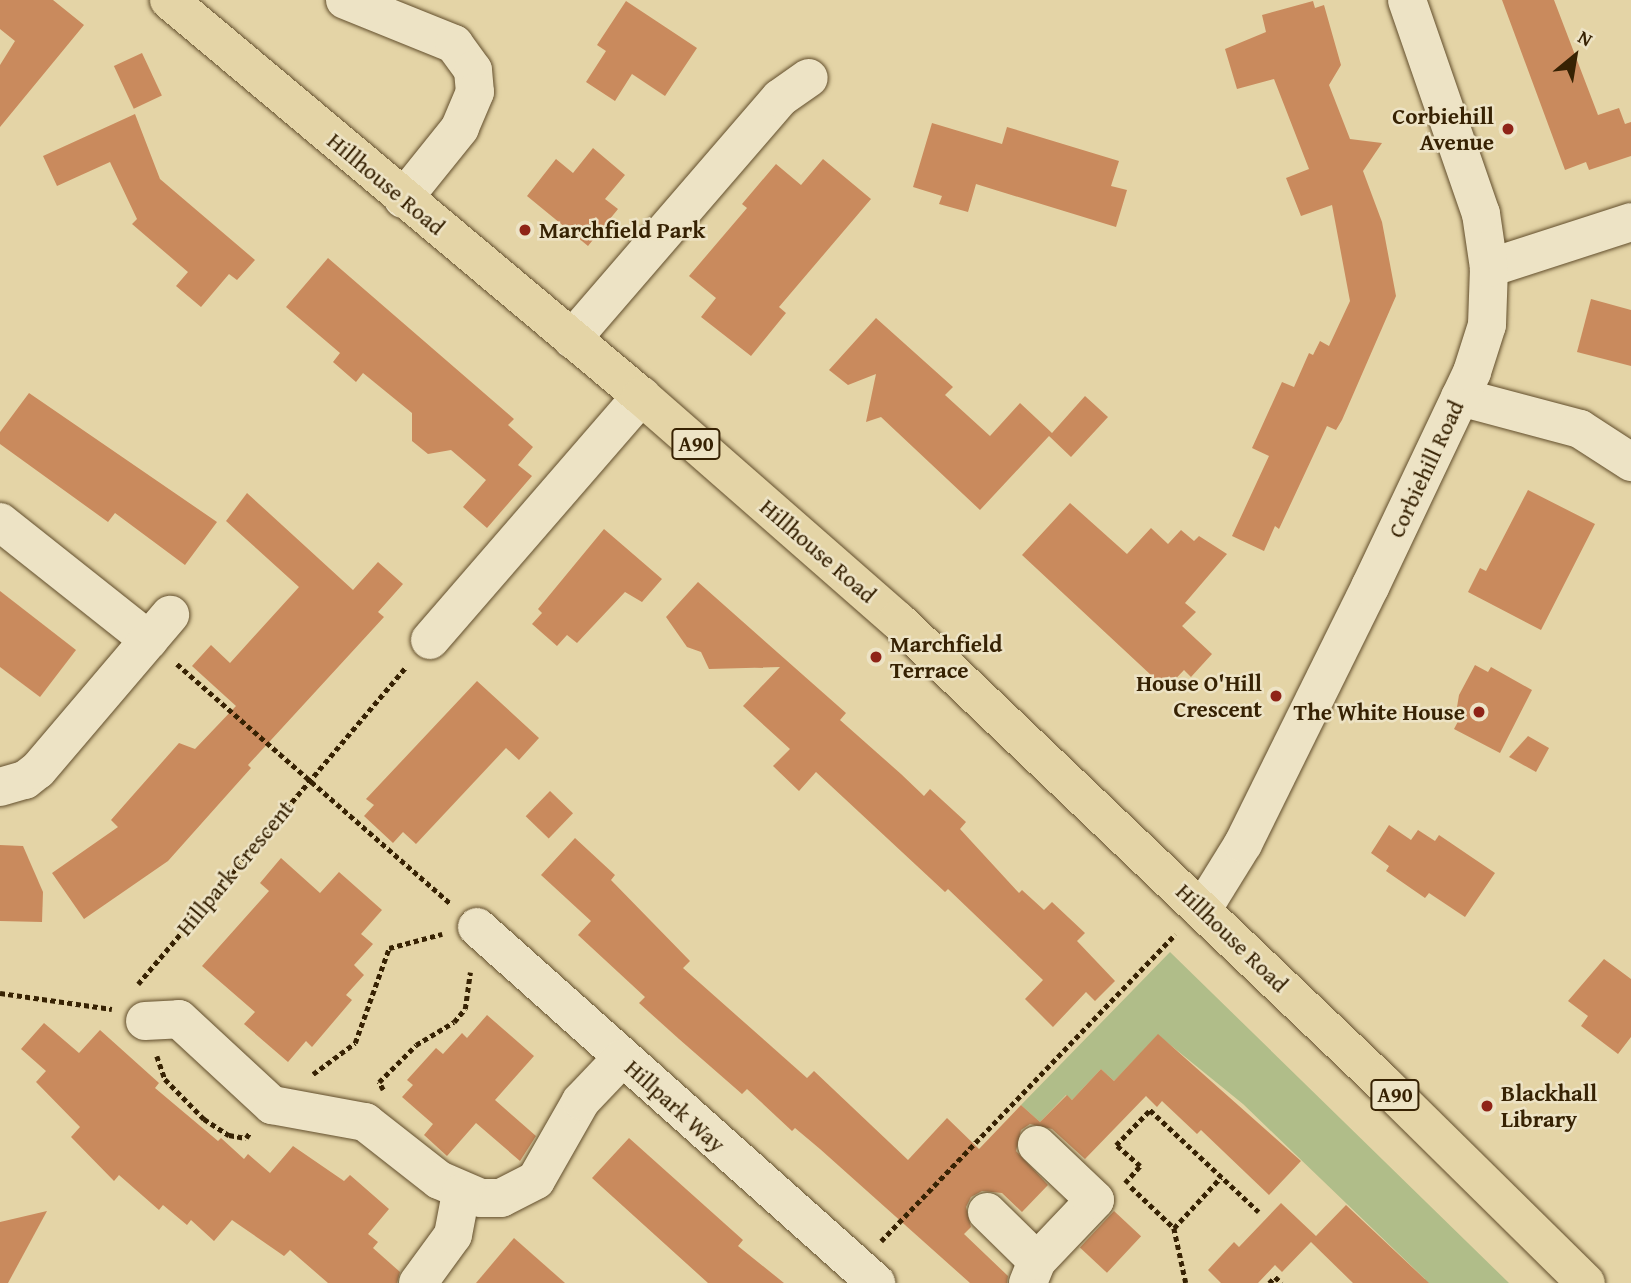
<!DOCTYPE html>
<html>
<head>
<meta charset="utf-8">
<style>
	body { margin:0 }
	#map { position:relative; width:1631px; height:1283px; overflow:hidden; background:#e4d4a6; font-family:"Gentium Book Plus",serif }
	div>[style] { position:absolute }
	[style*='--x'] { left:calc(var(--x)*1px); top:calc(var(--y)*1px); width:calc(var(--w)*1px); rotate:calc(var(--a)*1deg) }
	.green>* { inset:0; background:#b0bd89 }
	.building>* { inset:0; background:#c98a5d; transform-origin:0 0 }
	.path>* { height:4.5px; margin-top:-2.25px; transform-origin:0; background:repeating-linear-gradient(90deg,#372203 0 5px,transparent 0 8.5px) }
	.roads { filter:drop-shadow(0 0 2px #624e2c) drop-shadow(0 0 2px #624e2c) }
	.minor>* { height:38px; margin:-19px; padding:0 19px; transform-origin:19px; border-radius:19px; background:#ede3c5 }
	.major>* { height:38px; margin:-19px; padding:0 19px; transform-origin:19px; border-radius:19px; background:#e4d4a6 }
	.dots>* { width:19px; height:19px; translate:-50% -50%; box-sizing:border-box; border:4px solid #ede3c5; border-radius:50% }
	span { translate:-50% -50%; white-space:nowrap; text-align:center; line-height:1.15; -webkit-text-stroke:5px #ede3c5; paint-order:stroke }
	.shield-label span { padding:2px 5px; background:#ede3c5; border:2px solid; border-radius:5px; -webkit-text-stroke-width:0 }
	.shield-label { font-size:21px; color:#372203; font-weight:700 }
	.poi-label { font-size:23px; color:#372203; font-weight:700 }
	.right { translate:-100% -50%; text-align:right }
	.left { translate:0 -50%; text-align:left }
	.street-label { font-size:23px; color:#372203 }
	.north { position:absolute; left:1540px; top:21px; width:70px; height:70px; -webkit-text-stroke:5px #ede3c5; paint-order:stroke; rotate:30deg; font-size:19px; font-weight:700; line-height:28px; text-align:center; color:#372203 }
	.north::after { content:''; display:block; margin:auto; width:24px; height:32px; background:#372203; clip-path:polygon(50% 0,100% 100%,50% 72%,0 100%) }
</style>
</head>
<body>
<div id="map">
	<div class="green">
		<i style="clip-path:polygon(1170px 952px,1509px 1283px,1422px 1283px,1425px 1279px,1243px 1104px,1158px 1035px,1114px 1081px,1101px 1069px,1072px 1100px,1066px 1095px,1040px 1122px,1021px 1105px)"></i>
	</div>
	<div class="building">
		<i style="clip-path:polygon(0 0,53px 0,84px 25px,0 127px,0 65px,15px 41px,0 29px)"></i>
		<i style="clip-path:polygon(1502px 0,1554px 0,1598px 115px,1619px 108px,1625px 124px,1631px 122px,1631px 156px,1589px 170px,1586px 162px,1565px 170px)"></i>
		<i style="clip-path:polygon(626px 1px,697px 48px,665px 96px,632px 74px,615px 101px,586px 82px,606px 51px,597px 45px)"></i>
		<i style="clip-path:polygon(1313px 1px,1315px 8px,1324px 5px,1341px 65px,1329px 85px,1350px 139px,1382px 143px,1363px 171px,1382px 222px,1396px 296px,1342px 420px,1336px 430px,1327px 426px,1279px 529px,1275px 526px,1264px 551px,1232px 536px,1269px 456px,1252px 448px,1282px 382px,1294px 387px,1309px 353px,1313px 355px,1320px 341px,1329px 346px,1350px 301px,1332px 205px,1301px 216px,1286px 178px,1309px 169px,1274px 79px,1237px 89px,1225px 49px,1266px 32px,1262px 15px)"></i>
		<i style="left:142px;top:53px;width:47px;height:31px;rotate:65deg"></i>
		<i style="clip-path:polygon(135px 114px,160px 179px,255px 260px,237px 280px,229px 274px,201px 307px,176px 286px,188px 272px,132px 224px,137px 219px,110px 162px,57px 186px,43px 156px)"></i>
		<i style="clip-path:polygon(932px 123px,1002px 144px,1007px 127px,1119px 161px,1111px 186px,1127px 190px,1116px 227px,976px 184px,968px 212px,939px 204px,942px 196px,913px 187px)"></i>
		<i style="clip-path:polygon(593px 148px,625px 175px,605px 199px,618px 209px,588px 246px,527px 196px,556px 159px,573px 173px)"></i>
		<i style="clip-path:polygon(823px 159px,871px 199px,779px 307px,786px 313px,751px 356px,701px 317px,716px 298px,689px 276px,747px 208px,742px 204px,776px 164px,801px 185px)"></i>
		<i style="clip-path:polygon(328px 258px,514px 419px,508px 425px,533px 447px,518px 465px,532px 476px,487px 528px,463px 507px,486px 480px,451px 450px,428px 454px,412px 441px,412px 413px,363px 373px,356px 382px,333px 362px,340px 353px,286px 307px)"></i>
		<i style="clip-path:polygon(1591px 299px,1631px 310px,1631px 366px,1577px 352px)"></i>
		<i style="clip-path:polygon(876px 318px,953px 387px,945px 395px,990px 436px,1020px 403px,1052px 433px,1085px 396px,1108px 417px,1071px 457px,1049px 436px,980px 510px,881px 417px,866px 422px,876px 374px,848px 385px,829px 370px)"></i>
		<i style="clip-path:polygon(29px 393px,217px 522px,185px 565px,115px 513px,108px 522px,0 444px,0 432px)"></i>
		<i style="clip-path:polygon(1528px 490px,1595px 524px,1541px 630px,1468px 592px,1480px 568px,1486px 571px)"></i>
		<i style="clip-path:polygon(247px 493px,353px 590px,378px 562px,403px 584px,378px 612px,384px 617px,248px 765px,251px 768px,168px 861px,84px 919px,52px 873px,118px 827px,111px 820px,179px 743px,195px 749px,236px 706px,192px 666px,211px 645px,230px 663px,299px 587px,226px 521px)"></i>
		<i style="clip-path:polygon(1070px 503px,1127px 554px,1151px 528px,1168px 544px,1181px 530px,1194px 541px,1199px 536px,1227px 554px,1185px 603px,1196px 612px,1182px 626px,1212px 654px,1191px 677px,1184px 670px,1166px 689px,1022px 555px)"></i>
		<i style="clip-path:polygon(604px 529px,662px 579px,642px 602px,625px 592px,577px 643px,567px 635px,557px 646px,532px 624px,542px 613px,538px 609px)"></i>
		<i style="clip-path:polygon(698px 582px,846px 713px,840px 720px,901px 774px,924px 796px,930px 789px,966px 822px,960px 829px,1019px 893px,1022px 890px,1044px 910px,1052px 902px,1085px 933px,1077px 941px,1115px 981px,1095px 1001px,1086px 992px,1053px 1027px,1025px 999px,1043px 980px,948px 889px,945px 892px,816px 772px,799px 791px,773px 766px,790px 749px,743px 706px,780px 667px,709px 669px,701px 652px,687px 647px,666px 617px)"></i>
		<i style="clip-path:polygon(0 591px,76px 650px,40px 697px,0 667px)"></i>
		<i style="clip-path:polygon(1475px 665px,1488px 672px,1491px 667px,1532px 690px,1500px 753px,1454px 729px,1464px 710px,1457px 707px,1459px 695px)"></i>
		<i style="clip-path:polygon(477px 681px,539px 738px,519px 760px,506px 748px,416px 844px,403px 832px,393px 843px,364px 816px,374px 805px,366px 799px)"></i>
		<i style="clip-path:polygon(1528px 736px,1549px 748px,1536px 772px,1509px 757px)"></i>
		<i style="left:550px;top:791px;width:32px;height:35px;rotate:44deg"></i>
		<i style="clip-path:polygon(1389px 825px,1411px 840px,1418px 830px,1435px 841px,1439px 835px,1495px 873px,1465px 917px,1429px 893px,1425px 898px,1386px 871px,1389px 866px,1371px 853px)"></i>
		<i style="clip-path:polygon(575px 838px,615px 875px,611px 880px,690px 961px,683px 968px,807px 1078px,814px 1071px,908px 1160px,947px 1118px,979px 1149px,1021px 1105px,1040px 1122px,1067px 1095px,1072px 1100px,1101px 1069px,1114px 1081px,1158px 1034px,1301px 1161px,1269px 1195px,1201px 1130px,1197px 1134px,1162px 1101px,1157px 1107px,1146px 1096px,1085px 1159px,1052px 1129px,1030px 1124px,1021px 1130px,1016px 1151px,1048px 1185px,1022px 1212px,1002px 1193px,982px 1191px,971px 1197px,966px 1207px,971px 1227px,964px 1234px,1008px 1276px,1007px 1283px,970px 1283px,820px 1149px,795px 1128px,792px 1131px,747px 1089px,742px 1094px,679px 1039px,639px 1003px,645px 997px,578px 935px,591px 921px,541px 875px)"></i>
		<i style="clip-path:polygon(0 845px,23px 846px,43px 892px,42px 922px,0 921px)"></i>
		<i style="clip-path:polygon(281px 858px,320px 893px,339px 872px,382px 910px,361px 934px,373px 944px,354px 965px,364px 975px,346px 995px,352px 1000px,312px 1047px,306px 1041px,288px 1062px,244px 1024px,255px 1012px,202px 966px,269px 891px,260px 883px)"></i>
		<i style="clip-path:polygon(1604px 959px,1631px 979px,1631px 1037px,1618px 1054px,1581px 1026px,1588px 1016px,1568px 1001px)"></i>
		<i style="clip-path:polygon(487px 1015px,534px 1056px,495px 1100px,536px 1136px,520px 1161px,476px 1123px,447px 1156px,424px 1135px,433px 1124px,402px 1097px,413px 1085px,407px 1080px,436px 1048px,443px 1054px,462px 1033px,467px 1038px)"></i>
		<i style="clip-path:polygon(44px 1023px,79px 1053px,100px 1030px,159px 1083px,155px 1088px,218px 1141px,221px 1138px,244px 1159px,248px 1154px,270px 1173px,293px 1146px,344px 1181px,350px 1175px,389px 1209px,368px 1234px,378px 1242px,373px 1248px,400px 1272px,397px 1283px,328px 1283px,290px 1250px,284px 1256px,232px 1220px,214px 1241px,191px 1220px,187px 1225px,163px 1205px,159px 1210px,119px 1175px,114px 1181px,71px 1137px,80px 1127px,36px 1082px,46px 1071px,21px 1049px)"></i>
		<i style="clip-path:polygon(629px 1138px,743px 1240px,738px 1246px,784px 1283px,708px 1283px,592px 1178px)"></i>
		<i style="clip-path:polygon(1281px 1203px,1316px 1236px,1346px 1205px,1429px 1283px,1353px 1283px,1311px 1242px,1282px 1272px,1275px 1265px,1258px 1283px,1221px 1283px,1208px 1270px,1234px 1242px,1239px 1247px)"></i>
		<i style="clip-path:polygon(47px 1211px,8px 1283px,0 1283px,0 1222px)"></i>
		<i style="left:1114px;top:1211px;width:37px;height:50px;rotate:43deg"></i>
		<i style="clip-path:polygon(514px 1238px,565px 1283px,476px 1283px)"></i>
	</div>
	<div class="path">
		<i style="--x:177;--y:664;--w:363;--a:41.2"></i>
		<i style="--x:138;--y:984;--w:415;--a:-49.8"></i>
		<i style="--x:0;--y:993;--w:113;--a:8.1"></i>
		<i style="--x:157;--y:1056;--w:24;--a:71"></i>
		<i style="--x:165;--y:1079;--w:56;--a:45.7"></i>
		<i style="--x:204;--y:1119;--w:30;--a:33"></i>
		<i style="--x:229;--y:1135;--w:17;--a:10"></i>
		<i style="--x:246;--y:1138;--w:7;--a:-56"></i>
		<i style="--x:313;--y:1074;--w:52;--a:-36.4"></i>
		<i style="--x:355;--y:1043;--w:101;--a:-70.3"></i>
		<i style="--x:389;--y:948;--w:55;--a:-14.8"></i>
		<i style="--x:383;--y:1090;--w:9;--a:-117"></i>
		<i style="--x:379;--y:1082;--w:52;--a:-45"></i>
		<i style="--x:416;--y:1045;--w:44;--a:-31.2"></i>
		<i style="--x:454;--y:1022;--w:17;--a:-50"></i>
		<i style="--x:465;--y:1009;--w:37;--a:-82"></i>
		<i style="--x:1125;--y:1183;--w:23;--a:-49"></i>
		<i style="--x:1140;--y:1166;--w:32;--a:-139"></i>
		<i style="--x:1116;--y:1145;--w:49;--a:-45.8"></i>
		<i style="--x:1150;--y:1110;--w:149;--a:43.1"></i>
		<i style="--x:1131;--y:1187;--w:59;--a:43.6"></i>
		<i style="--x:1174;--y:1228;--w:69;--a:-47.3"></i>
		<i style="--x:1174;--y:1228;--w:56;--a:77.7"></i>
		<i style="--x:881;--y:1241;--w:425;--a:-46.2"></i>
		<i style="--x:1269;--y:1283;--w:8;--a:-45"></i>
		<i style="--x:1275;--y:1277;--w:9;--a:41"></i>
	</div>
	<div class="roads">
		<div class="minor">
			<i style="--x:345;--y:0;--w:118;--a:22"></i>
			<i style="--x:454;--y:44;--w:32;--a:54"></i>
			<i style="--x:473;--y:70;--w:22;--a:85"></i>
			<i style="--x:475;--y:92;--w:39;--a:113"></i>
			<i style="--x:460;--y:128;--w:91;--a:128.8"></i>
			<i style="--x:1489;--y:268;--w:149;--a:-17.9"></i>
			<i style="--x:572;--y:339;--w:318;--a:-49.2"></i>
			<i style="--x:780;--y:98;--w:35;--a:-35"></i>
			<i style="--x:1460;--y:397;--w:124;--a:14.9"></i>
			<i style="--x:1580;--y:429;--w:61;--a:32.9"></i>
			<i style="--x:0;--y:522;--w:190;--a:38.4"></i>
			<i style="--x:430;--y:640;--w:323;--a:-49.1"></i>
			<i style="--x:0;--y:787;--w:26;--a:-16"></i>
			<i style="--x:25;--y:780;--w:16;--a:-38"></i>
			<i style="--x:38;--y:770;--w:204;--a:-49.6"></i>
			<i style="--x:1202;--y:910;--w:78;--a:-58.2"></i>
			<i style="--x:1243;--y:844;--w:287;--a:-63.7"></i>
			<i style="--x:1370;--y:587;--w:238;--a:-64.6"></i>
			<i style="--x:1472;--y:372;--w:49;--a:-72.3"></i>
			<i style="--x:1487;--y:325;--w:57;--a:-88"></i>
			<i style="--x:1489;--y:268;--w:55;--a:-98.4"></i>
			<i style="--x:1481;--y:214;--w:226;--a:-109.1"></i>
			<i style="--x:477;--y:927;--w:535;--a:41.74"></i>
			<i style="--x:145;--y:1021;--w:34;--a:-3"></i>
			<i style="--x:179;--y:1019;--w:127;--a:42.8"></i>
			<i style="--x:272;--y:1105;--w:95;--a:10.4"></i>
			<i style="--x:365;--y:1122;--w:94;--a:38.1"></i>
			<i style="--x:439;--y:1180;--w:46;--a:23.2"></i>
			<i style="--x:481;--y:1198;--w:20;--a:0"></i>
			<i style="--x:501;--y:1198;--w:39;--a:-27"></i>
			<i style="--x:536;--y:1180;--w:91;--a:-60.3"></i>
			<i style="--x:581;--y:1101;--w:58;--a:-46.4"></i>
			<i style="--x:987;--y:1212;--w:70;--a:44.4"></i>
			<i style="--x:418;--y:1283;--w:59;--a:-53.9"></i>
			<i style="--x:453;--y:1235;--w:43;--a:-79.2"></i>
			<i style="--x:1028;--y:1283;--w:24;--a:-68"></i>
			<i style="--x:1037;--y:1261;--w:84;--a:-46.4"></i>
			<i style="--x:1095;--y:1200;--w:80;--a:-136.5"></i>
		</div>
		<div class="major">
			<i style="--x:169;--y:0;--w:616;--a:40"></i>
			<i style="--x:641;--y:396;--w:340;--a:41.2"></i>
			<i style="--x:897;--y:620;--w:674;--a:43.62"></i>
			<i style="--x:1385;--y:1085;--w:282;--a:44.6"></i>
		</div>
	</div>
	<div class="dots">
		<i style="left:1508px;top:129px;background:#8f2418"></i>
		<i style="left:525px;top:230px;background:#8f2418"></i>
		<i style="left:876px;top:657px;background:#8f2418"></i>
		<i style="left:1276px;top:696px;background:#8f2418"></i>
		<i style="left:1479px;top:712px;background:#8f2418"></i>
		<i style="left:1487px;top:1106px;background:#8f2418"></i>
	</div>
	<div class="shield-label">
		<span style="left:696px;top:444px">A90</span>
		<span style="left:1395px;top:1095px">A90</span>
	</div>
	<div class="poi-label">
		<span class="right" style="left:1494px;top:129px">Corbiehill<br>Avenue</span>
		<span class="left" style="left:539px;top:230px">Marchfield Park</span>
		<span class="left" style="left:890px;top:657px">Marchfield<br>Terrace</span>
		<span class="right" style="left:1262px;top:696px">House O'Hill<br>Crescent</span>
		<span class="right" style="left:1465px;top:712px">The White House</span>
		<span class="left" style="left:1501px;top:1106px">Blackhall<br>Library</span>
	</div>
	<div class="street-label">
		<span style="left:386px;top:184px;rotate:40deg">Hillhouse Road</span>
		<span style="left:1426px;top:469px;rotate:-65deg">Corbiehill Road</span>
		<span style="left:818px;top:551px;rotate:41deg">Hillhouse Road</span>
		<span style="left:235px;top:868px;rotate:-50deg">Hillpark Crescent</span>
		<span style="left:1232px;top:938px;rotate:44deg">Hillhouse Road</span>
		<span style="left:675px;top:1106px;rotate:42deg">Hillpark Way</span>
	</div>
	<div class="north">N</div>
</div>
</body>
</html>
